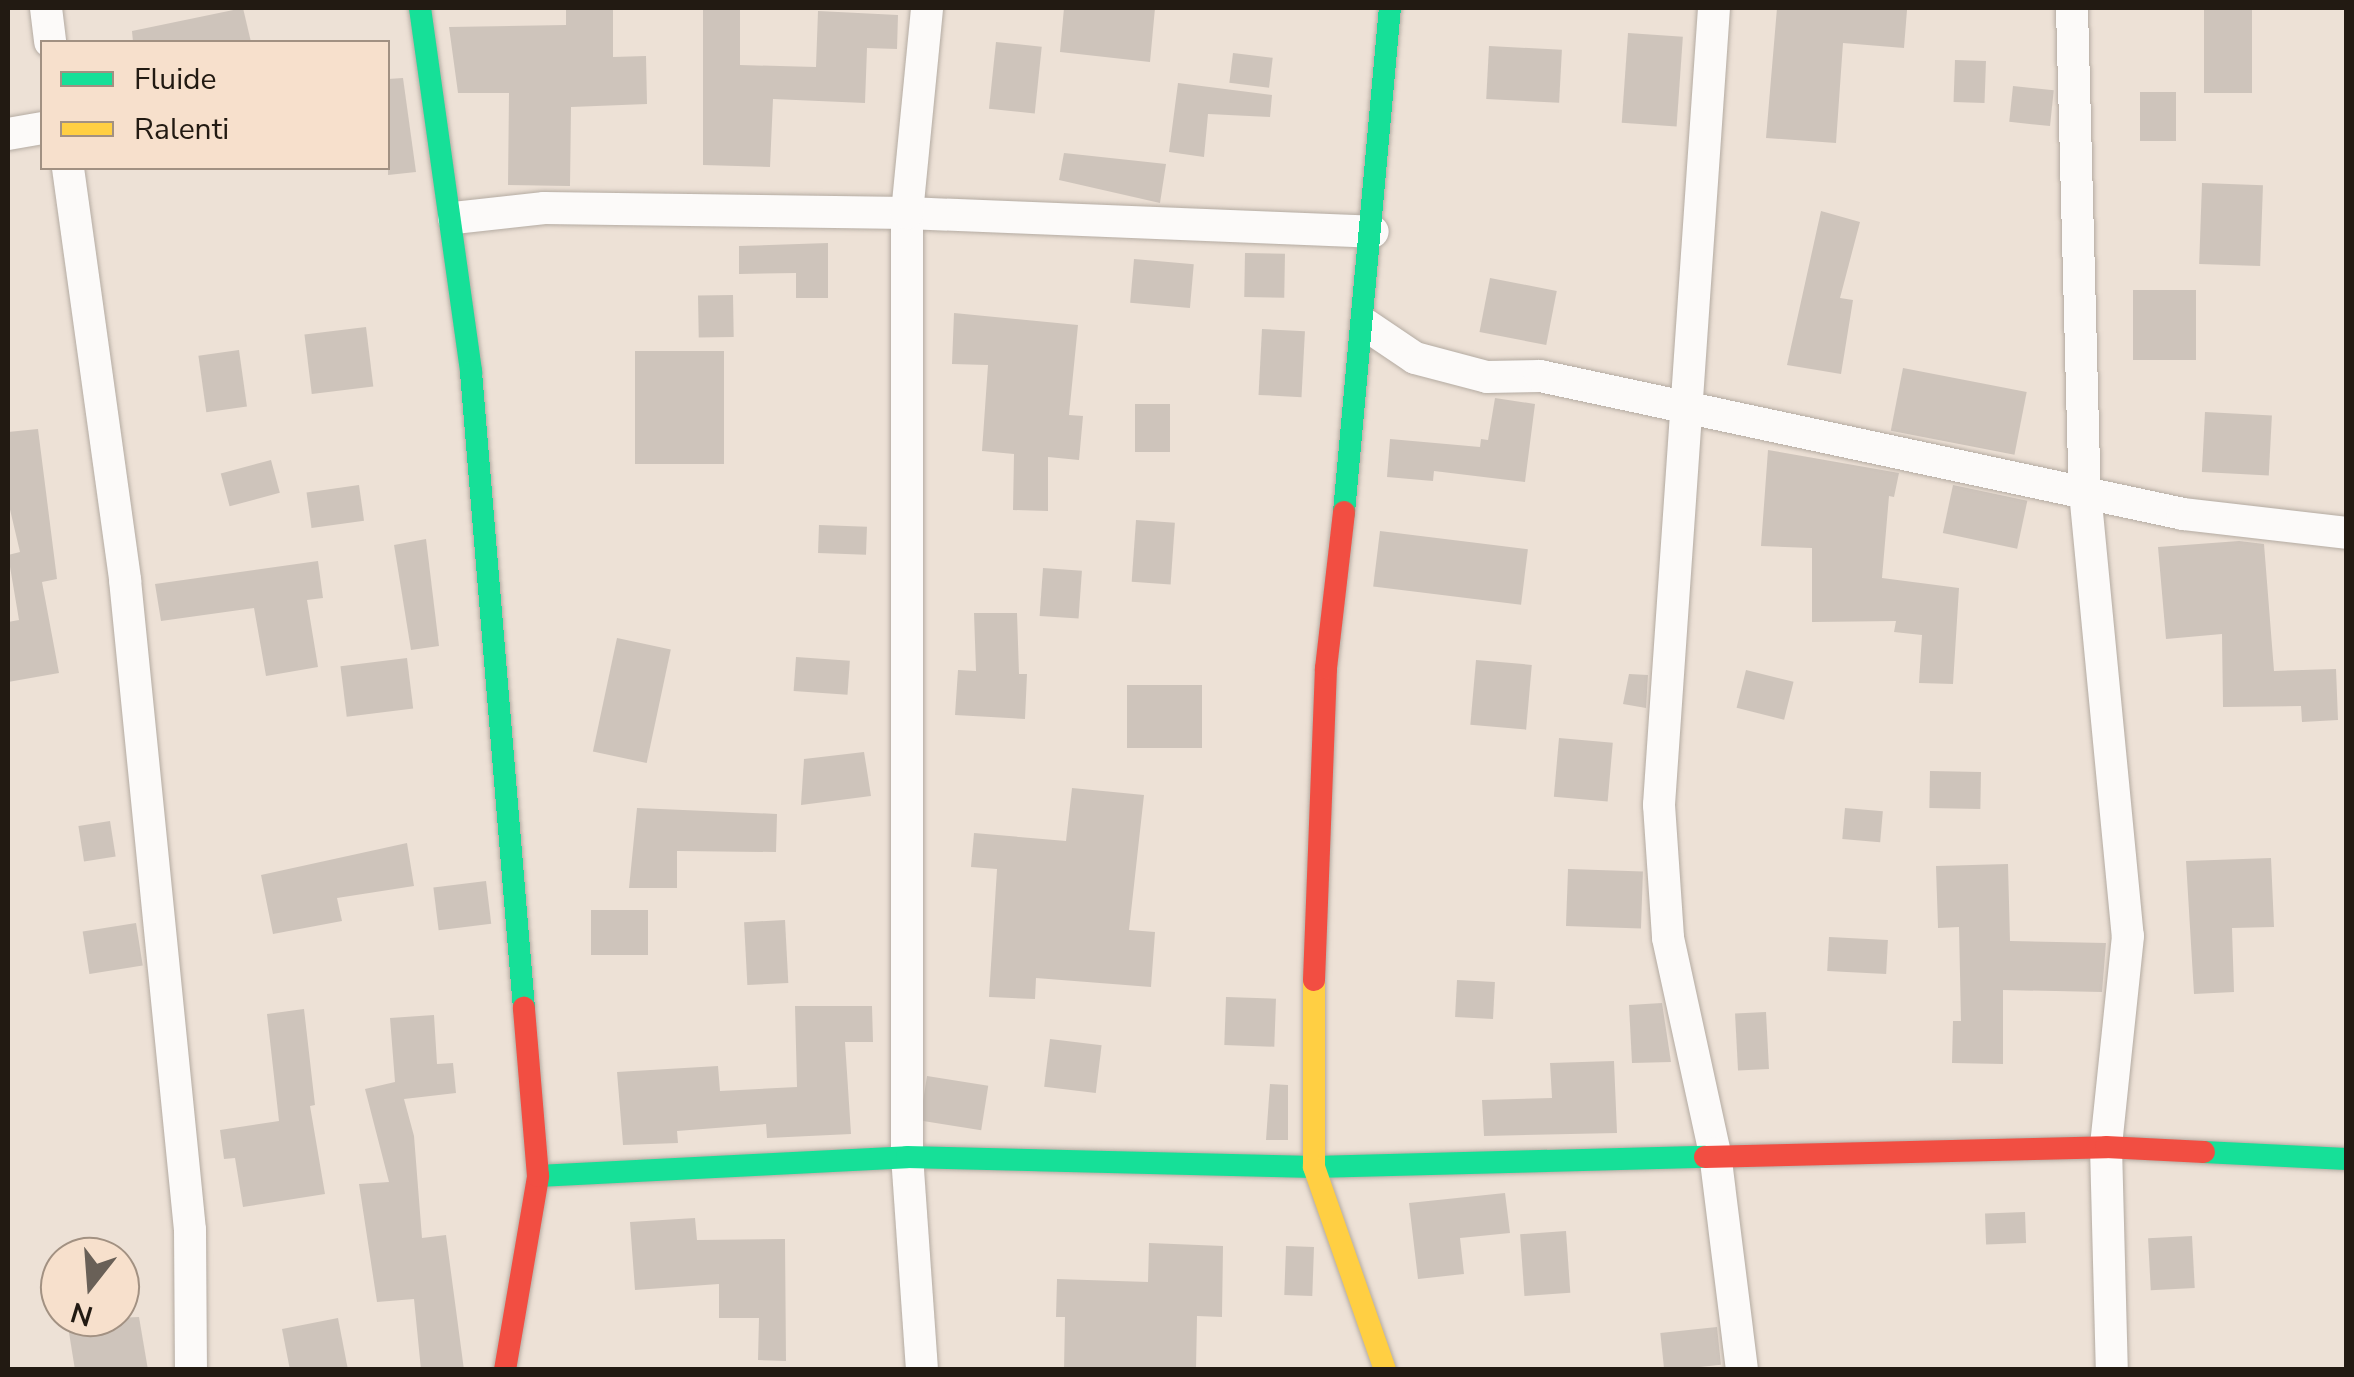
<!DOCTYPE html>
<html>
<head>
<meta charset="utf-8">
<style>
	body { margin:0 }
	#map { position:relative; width:2354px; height:1377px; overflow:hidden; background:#ede1d6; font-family:"Nunito Sans",sans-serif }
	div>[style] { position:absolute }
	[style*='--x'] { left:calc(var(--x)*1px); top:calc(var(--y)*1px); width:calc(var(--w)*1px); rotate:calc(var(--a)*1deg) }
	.building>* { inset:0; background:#cec4bb; transform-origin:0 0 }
	.roads { filter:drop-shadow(0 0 2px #b4aba2) drop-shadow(0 0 2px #b4aba2) }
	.street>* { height:32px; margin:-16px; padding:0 16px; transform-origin:16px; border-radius:16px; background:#fcfaf9 }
	.fast>* { height:22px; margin:-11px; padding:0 11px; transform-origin:11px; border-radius:11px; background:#16e098 }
	.slow>* { height:22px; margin:-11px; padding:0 11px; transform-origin:11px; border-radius:11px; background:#ffcf43 }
	.jam>* { height:22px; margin:-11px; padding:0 11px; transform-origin:11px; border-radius:11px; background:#f24e42 }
	span { translate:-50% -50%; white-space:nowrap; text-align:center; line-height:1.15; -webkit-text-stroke:9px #f7e0cc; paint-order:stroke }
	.frame { position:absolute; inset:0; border:10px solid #221a12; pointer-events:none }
	.legend { position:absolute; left:40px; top:40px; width:350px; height:130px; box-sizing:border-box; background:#f7e0cc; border:2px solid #a29182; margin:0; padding:12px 18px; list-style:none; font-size:30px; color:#221a12 }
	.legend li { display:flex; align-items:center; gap:20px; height:50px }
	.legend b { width:50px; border:2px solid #a29182 }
	.north { position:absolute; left:40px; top:1237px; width:100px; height:100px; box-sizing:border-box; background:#f7e0cc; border:2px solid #a29182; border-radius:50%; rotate:197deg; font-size:28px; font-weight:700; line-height:40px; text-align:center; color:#221a12 }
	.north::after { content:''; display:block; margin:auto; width:35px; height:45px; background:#696057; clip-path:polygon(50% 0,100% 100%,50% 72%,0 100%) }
</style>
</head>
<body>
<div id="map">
	<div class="building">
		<i style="clip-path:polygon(243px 8px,251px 42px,133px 42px,132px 31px)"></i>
		<i style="clip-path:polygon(566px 8px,613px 8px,613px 57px,646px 56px,647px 104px,571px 107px,570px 186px,508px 185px,509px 93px,458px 93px,449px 27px,566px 25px)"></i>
		<i style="clip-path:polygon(703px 8px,740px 8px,740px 65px,816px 67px,818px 11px,898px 15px,897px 49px,867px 48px,865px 103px,773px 99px,770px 167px,703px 165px)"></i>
		<i style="clip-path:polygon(1064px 8px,1155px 8px,1150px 62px,1060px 52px)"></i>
		<i style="clip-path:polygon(1777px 8px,1907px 10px,1904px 48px,1843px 43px,1836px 143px,1766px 138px)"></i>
		<i style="left:2204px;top:8px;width:48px;height:85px"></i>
		<i style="left:1628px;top:33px;width:55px;height:90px;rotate:4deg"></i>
		<i style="left:996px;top:42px;width:46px;height:67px;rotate:6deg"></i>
		<i style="left:1489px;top:46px;width:73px;height:53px;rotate:3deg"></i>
		<i style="left:1233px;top:53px;width:40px;height:30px;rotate:7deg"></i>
		<i style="left:1955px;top:60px;width:31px;height:42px;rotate:2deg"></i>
		<i style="clip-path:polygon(403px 78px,416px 172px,388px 175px,388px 79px)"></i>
		<i style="clip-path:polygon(1178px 83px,1272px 95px,1270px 117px,1208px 114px,1204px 157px,1169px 152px)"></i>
		<i style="left:2013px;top:86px;width:41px;height:36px;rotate:6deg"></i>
		<i style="left:2140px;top:92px;width:36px;height:49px"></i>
		<i style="clip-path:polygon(1064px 153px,1166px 164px,1160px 203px,1059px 180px)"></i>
		<i style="left:2202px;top:183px;width:61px;height:81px;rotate:2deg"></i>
		<i style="clip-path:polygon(1821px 211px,1860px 222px,1840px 298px,1853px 300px,1841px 374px,1787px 365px)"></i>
		<i style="clip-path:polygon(828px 243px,828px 298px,796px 298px,796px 273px,739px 274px,739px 246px)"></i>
		<i style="left:1245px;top:253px;width:40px;height:44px;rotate:1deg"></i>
		<i style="left:1134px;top:259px;width:60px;height:44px;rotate:5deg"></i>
		<i style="left:1490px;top:278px;width:68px;height:55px;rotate:11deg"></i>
		<i style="left:2133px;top:290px;width:63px;height:70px"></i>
		<i style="left:733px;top:295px;width:42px;height:35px;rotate:89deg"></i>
		<i style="clip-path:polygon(954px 313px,1078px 325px,1069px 415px,1083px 416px,1079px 460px,1048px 457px,1048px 511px,1013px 510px,1014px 454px,982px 451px,988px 365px,952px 364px)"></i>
		<i style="left:366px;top:327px;width:60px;height:62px;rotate:83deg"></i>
		<i style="left:1262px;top:329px;width:43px;height:66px;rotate:3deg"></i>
		<i style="left:239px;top:350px;width:57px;height:41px;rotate:82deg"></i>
		<i style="left:635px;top:351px;width:89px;height:113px"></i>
		<i style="left:1903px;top:368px;width:126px;height:64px;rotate:11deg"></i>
		<i style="clip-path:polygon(1495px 398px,1535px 404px,1525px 482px,1434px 471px,1433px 481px,1387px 477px,1390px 439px,1480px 447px,1481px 439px,1488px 440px)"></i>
		<i style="left:1135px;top:404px;width:35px;height:48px"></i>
		<i style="left:2205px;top:412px;width:67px;height:60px;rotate:3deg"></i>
		<i style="clip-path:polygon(38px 429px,57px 579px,42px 582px,59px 673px,8px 682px,8px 622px,19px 620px,8px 555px,20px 552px,8px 501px,8px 432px)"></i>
		<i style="clip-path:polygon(1768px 450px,1899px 473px,1894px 497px,1889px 496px,1882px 578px,1959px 588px,1953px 684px,1919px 683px,1922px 635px,1894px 632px,1896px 621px,1812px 622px,1812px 548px,1761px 546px)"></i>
		<i style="left:271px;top:460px;width:34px;height:52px;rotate:75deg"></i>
		<i style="left:359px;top:485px;width:36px;height:53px;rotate:82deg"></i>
		<i style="left:1953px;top:485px;width:76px;height:49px;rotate:12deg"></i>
		<i style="left:1136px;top:520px;width:39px;height:62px;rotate:4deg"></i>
		<i style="left:819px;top:525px;width:48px;height:28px;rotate:2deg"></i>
		<i style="left:1380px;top:531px;width:149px;height:56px;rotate:7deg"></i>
		<i style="clip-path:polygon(426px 539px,439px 646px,411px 650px,394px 545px)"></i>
		<i style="clip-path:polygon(2239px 541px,2264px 544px,2274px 671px,2336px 669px,2338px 720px,2302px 722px,2301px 706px,2223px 707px,2222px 634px,2166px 639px,2158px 547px)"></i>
		<i style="clip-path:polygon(318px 561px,323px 598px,307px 600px,318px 667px,266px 676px,254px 608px,161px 621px,155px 584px)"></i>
		<i style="left:1043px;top:568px;width:39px;height:48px;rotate:4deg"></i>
		<i style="clip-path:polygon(974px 613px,1017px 613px,1019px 674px,1027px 674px,1025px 719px,955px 715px,958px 670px,976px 671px)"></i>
		<i style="left:617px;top:638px;width:55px;height:116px;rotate:12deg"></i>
		<i style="left:796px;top:657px;width:54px;height:34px;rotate:4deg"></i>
		<i style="left:407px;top:658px;width:51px;height:67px;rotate:83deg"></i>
		<i style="left:1476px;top:660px;width:56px;height:65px;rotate:5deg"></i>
		<i style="left:1746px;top:670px;width:49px;height:39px;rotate:14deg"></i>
		<i style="clip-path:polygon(1629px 674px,1648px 675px,1646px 708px,1623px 704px)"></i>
		<i style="left:1202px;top:685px;width:63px;height:75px;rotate:90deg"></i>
		<i style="left:1559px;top:738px;width:54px;height:59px;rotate:5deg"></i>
		<i style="clip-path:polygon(864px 752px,871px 796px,801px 805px,804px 759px)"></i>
		<i style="left:1930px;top:771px;width:51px;height:37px;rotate:1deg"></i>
		<i style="clip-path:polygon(1072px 788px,1144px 795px,1129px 930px,1155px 932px,1151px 987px,1036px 978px,1035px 999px,989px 997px,997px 869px,971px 867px,974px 833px,1066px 841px)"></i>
		<i style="clip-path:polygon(637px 808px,777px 814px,776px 852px,677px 851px,677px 888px,629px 888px)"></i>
		<i style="left:1845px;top:808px;width:38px;height:31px;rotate:5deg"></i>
		<i style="left:110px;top:821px;width:36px;height:32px;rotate:81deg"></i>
		<i style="clip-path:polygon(407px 843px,414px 886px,337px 898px,342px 921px,273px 934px,261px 875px)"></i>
		<i style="clip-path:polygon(2271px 858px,2274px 927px,2232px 928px,2234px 992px,2194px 994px,2186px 861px)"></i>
		<i style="clip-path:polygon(2008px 864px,2010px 941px,2106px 943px,2102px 992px,2003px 990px,2003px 1064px,1952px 1063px,1953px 1021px,1961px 1021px,1959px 927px,1938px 928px,1936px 866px)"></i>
		<i style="left:1568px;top:869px;width:75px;height:57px;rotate:2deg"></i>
		<i style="left:486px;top:881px;width:43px;height:53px;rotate:83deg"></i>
		<i style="left:591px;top:910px;width:57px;height:45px"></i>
		<i style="left:785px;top:920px;width:63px;height:41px;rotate:87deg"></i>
		<i style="left:136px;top:923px;width:43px;height:54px;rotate:81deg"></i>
		<i style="left:1829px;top:937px;width:59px;height:34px;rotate:3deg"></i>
		<i style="left:1457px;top:980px;width:38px;height:37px;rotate:3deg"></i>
		<i style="left:1226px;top:997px;width:50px;height:48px;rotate:2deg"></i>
		<i style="clip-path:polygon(1662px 1003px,1671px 1062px,1632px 1063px,1629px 1005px)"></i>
		<i style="clip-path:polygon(795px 1006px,872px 1006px,873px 1042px,845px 1042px,851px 1134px,767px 1138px,766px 1124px,677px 1131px,678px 1143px,623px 1145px,617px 1072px,718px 1066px,720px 1091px,797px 1087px)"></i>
		<i style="clip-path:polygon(304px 1009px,315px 1105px,310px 1106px,325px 1194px,243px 1207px,235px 1158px,224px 1159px,220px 1130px,279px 1121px,267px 1014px)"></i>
		<i style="left:1766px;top:1012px;width:57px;height:31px;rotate:87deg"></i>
		<i style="clip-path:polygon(434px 1015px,437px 1064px,453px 1063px,456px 1093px,404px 1099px,414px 1136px,422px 1238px,446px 1235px,464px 1370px,421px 1370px,414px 1299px,377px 1302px,359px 1184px,389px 1182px,365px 1089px,395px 1082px,390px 1018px)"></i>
		<i style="left:1050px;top:1039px;width:52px;height:48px;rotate:7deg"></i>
		<i style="clip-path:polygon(1614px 1061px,1617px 1133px,1484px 1136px,1482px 1100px,1552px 1098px,1550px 1063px)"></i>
		<i style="left:927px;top:1076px;width:62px;height:45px;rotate:9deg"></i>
		<i style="clip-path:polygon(1270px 1084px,1288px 1085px,1288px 1140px,1266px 1140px)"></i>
		<i style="clip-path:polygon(1505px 1193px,1510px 1233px,1460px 1238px,1464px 1274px,1418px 1279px,1409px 1203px)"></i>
		<i style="left:2025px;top:1212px;width:31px;height:40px;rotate:88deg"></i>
		<i style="clip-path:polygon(695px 1218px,697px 1240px,785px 1239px,786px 1361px,758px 1360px,759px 1318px,719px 1318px,719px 1284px,635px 1290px,630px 1222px)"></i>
		<i style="left:1566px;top:1231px;width:62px;height:46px;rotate:86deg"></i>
		<i style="left:2192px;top:1236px;width:52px;height:44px;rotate:87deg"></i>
		<i style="clip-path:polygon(1149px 1243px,1223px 1246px,1222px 1317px,1197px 1316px,1196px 1370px,1064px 1370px,1065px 1317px,1056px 1317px,1057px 1279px,1148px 1282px)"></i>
		<i style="left:1286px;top:1246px;width:28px;height:49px;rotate:2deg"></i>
		<i style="clip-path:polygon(139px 1317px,148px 1370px,75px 1370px,67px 1320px)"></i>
		<i style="clip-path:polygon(338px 1318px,348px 1370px,290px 1370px,282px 1329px)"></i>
		<i style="left:1717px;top:1327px;width:38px;height:57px;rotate:84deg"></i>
	</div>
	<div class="roads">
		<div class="street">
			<i style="--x:46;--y:8;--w:34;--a:83"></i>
			<i style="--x:1714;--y:8;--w:799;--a:93.95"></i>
			<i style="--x:1659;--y:805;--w:133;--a:86.1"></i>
			<i style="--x:1668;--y:938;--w:220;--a:77.7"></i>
			<i style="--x:1715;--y:1153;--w:219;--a:82.9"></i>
			<i style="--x:2072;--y:8;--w:484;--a:88.5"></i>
			<i style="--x:2085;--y:492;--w:446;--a:84.5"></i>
			<i style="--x:2128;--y:936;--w:212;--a:96"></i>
			<i style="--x:2106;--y:1147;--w:223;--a:88.5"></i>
			<i style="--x:8;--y:134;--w:35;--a:-10"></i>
			<i style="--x:68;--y:168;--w:416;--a:82.1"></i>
			<i style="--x:125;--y:580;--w:653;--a:84.29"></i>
			<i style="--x:190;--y:1230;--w:140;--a:89.6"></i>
			<i style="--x:454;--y:218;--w:91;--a:-6.3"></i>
			<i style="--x:544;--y:208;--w:363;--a:0.8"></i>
			<i style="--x:907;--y:213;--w:466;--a:2.3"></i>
			<i style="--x:1366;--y:325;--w:59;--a:34"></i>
			<i style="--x:1415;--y:358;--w:74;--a:14.8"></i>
			<i style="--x:1487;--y:377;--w:53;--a:-1.1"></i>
			<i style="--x:1540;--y:376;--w:658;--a:12.11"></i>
			<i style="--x:2183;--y:514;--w:164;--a:6.6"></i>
			<i style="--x:922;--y:1370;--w:214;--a:-94"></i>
			<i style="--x:907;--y:1157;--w:944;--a:-90"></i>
			<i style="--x:907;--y:213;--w:206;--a:-84.4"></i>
		</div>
		<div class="fast">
			<i style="--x:420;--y:8;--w:368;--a:82"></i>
			<i style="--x:471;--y:372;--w:638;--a:85.24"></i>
			<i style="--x:1344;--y:512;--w:506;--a:-84.79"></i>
			<i style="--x:2204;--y:1152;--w:142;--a:2.8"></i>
			<i style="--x:538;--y:1176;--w:369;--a:-2.9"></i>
			<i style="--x:907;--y:1157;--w:407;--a:1.4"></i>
			<i style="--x:1314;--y:1167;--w:391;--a:-1.5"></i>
		</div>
		<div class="slow">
			<i style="--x:1314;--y:980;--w:187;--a:90"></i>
			<i style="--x:1314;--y:1167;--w:215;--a:70.7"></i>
		</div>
		<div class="jam">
			<i style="--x:1314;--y:980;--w:312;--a:-87.8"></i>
			<i style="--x:1326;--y:668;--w:157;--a:-83.4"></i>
			<i style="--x:1705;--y:1157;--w:401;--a:-1.4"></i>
			<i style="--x:2106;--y:1147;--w:98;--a:2.9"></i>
			<i style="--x:505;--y:1370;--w:197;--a:-80.3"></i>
			<i style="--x:538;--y:1176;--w:169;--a:-94.8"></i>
		</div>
	</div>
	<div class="frame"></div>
	<ul class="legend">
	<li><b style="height:12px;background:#16e098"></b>Fluide</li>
	<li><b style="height:12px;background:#ffcf43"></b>Ralenti</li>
	</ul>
	<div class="north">N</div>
</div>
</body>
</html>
